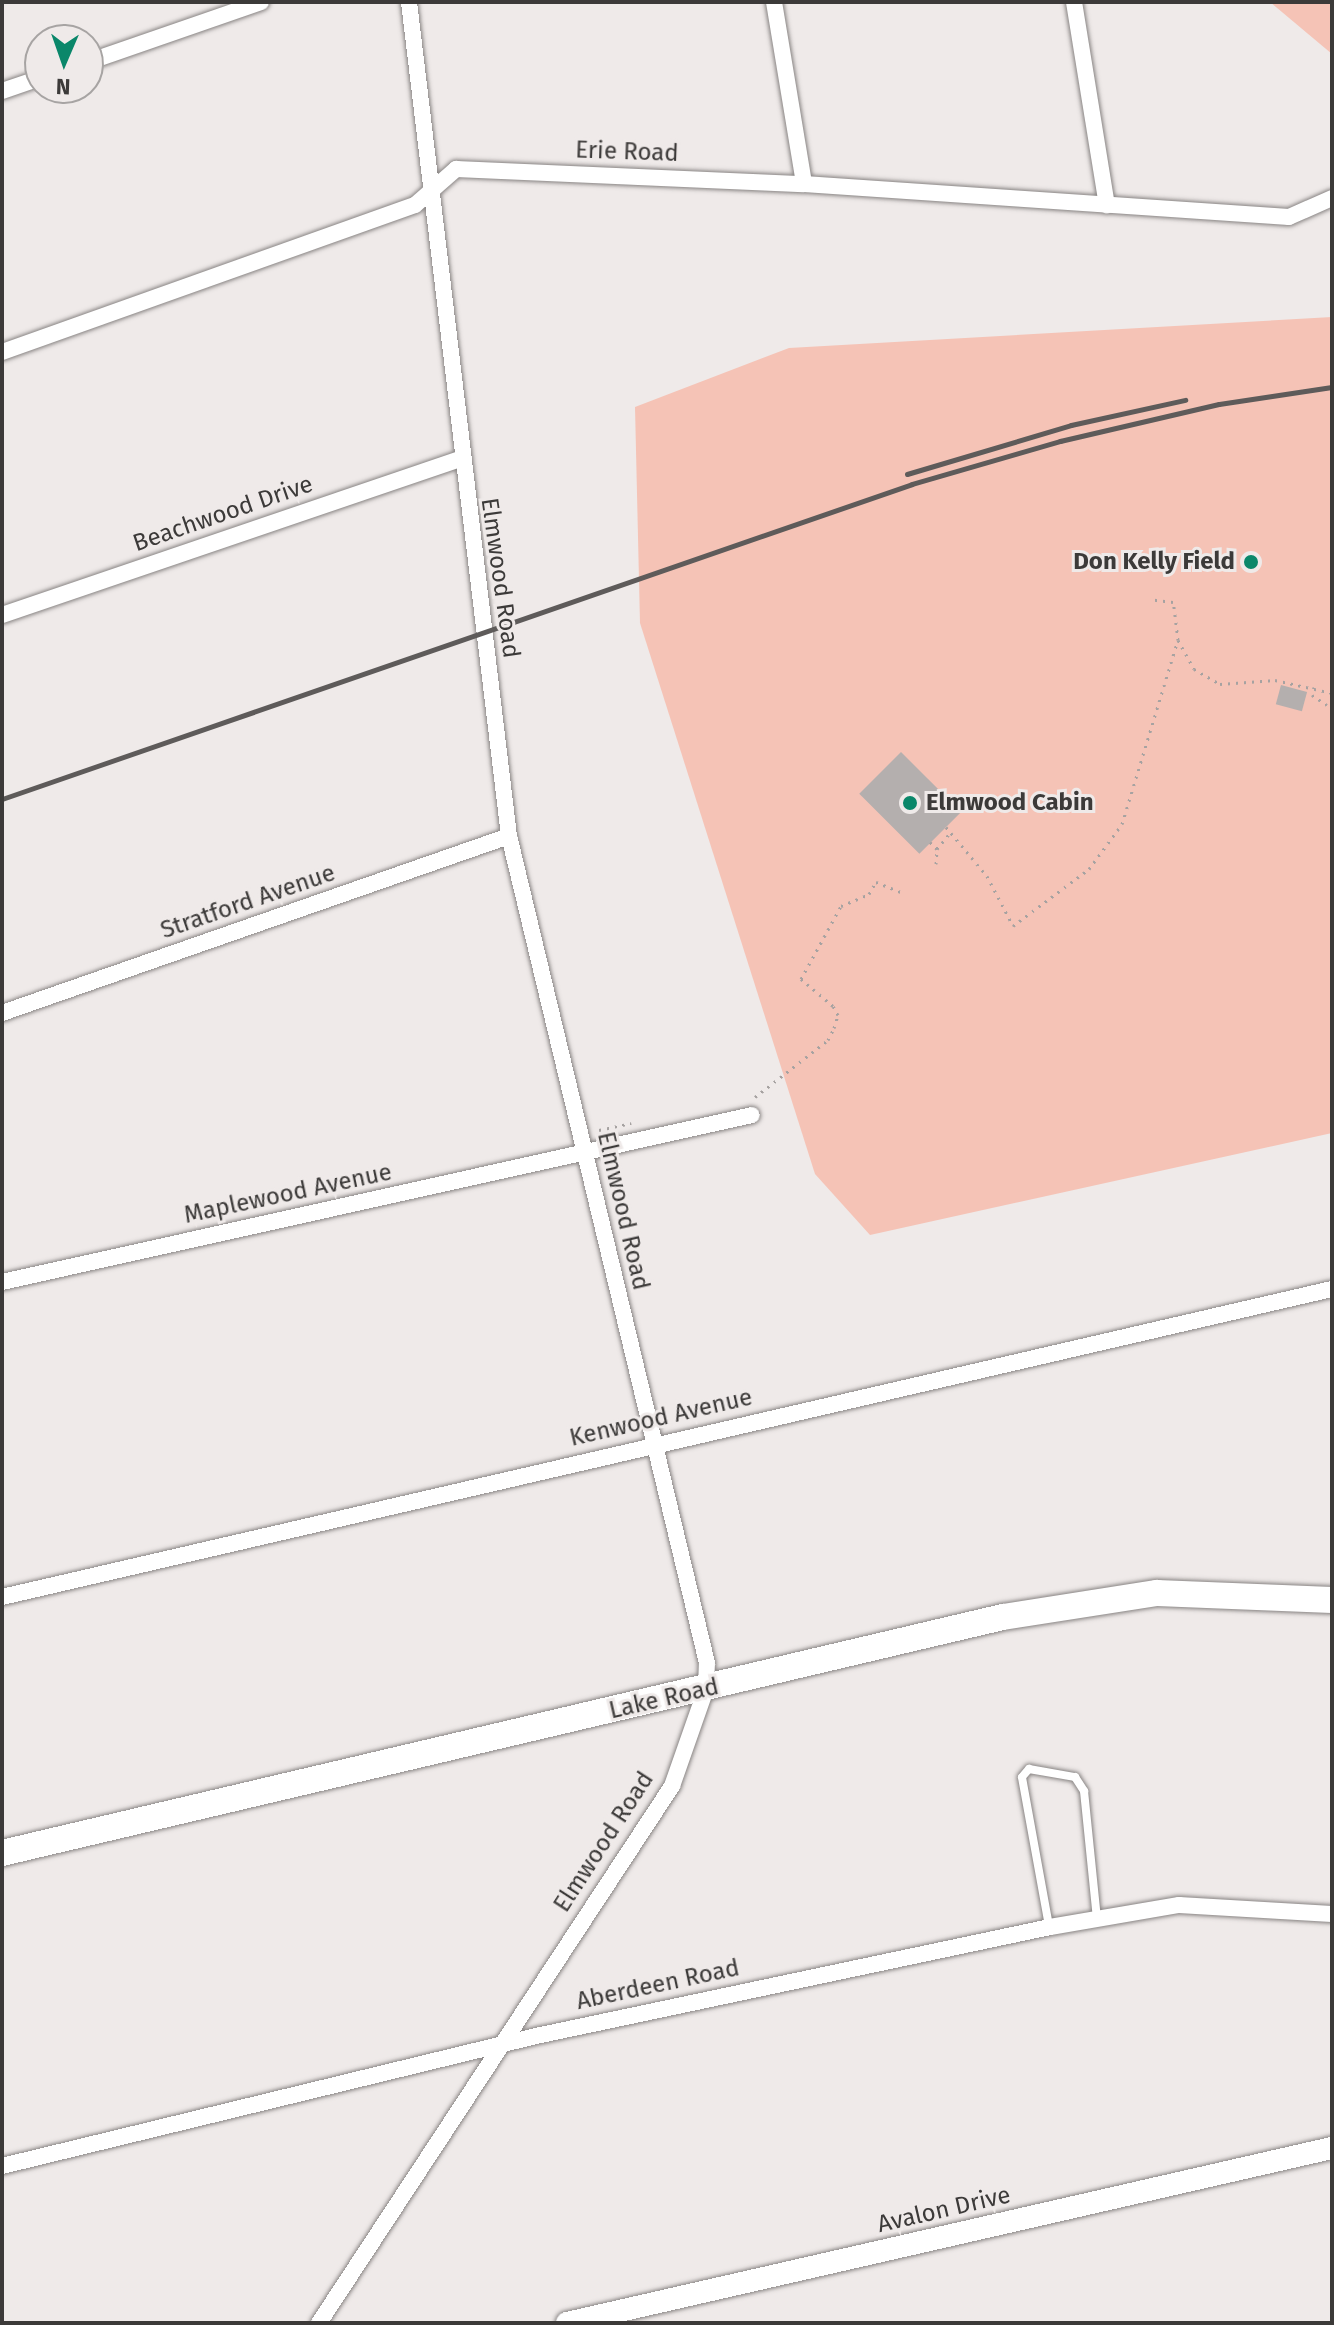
<!DOCTYPE html>
<html>
<head>
<meta charset="utf-8">
<style>
	body { margin:0 }
	#map { position:relative; width:1334px; height:2325px; overflow:hidden; background:#efeae9; font-family:"Fira Sans",sans-serif }
	div>[style] { position:absolute }
	[style*='--x'] { left:calc(var(--x)*1px); top:calc(var(--y)*1px); width:calc(var(--w)*1px); rotate:calc(var(--a)*1deg) }
	.green>* { inset:0; background:#f5c3b6 }
	.building>* { inset:0; background:#b4afae; transform-origin:0 0 }
	.path>* { height:3px; margin-top:-1.5px; transform-origin:0; background:repeating-linear-gradient(90deg,#a6a2a1 0 2px,transparent 0 8px) }
	.roads { filter:drop-shadow(0 0 2px #888483) drop-shadow(0 0 2px #888483) }
	.lane>* { height:8px; margin:-4px; padding:0 4px; transform-origin:4px; border-radius:4px; background:#fff }
	.street>* { height:16px; margin:-8px; padding:0 8px; transform-origin:8px; border-radius:8px; background:#fff }
	.secondary>* { height:22px; margin:-11px; padding:0 11px; transform-origin:11px; border-radius:11px; background:#fff }
	.primary>* { height:26px; margin:-13px; padding:0 13px; transform-origin:13px; border-radius:13px; background:#fff }
	.rail>* { height:5px; margin:-2.5px; padding:0 2.5px; transform-origin:2.5px; border-radius:2.5px; background:#5e5b5a }
	.dots>* { width:22px; height:22px; translate:-50% -50%; box-sizing:border-box; border:4px solid #efeae9; border-radius:50% }
	span { translate:-50% -50%; white-space:nowrap; text-align:center; line-height:1.15; -webkit-text-stroke:6px #efeae9; paint-order:stroke }
	.street-label { font-size:24px; color:#3c3a39 }
	.poi-label { font-size:24px; color:#3c3a39; font-weight:700 }
	.right { translate:-100% -50%; text-align:right }
	.left { translate:0 -50%; text-align:left }
	.frame { position:absolute; inset:0; border:4px solid #3c3a39; pointer-events:none }
	.north { position:absolute; left:24px; top:24px; width:80px; height:80px; box-sizing:border-box; background:#efeae9; border:2px solid #a7a4a3; border-radius:50%; rotate:182deg; font-size:22px; font-weight:700; line-height:32px; text-align:center; color:#3c3a39 }
	.north::after { content:''; display:block; margin:auto; width:28px; height:36px; background:#0a876a; clip-path:polygon(50% 0,100% 100%,50% 72%,0 100%) }
</style>
</head>
<body>
<div id="map">
	<div class="green">
		<i style="clip-path:polygon(1270px 2px,1332px 2px,1332px 54px)"></i>
		<i style="clip-path:polygon(1332px 317px,1332px 1133px,870px 1235px,815px 1174px,640px 623px,635px 407px,789px 348px)"></i>
	</div>
	<div class="building">
		<i style="left:1281px;top:685px;width:27px;height:20px;rotate:15deg"></i>
		<i style="left:901px;top:752px;width:85px;height:59px;rotate:45deg"></i>
	</div>
	<div class="path">
		<i style="--x:1178;--y:640;--w:33;--a:61"></i>
		<i style="--x:1194;--y:669;--w:30;--a:30"></i>
		<i style="--x:1220;--y:684;--w:55;--a:-4.2"></i>
		<i style="--x:1275;--y:680;--w:58;--a:12.8"></i>
		<i style="--x:1314;--y:687;--w:8;--a:104"></i>
		<i style="--x:1312;--y:695;--w:18;--a:34"></i>
		<i style="--x:946;--y:827;--w:64;--a:50.1"></i>
		<i style="--x:987;--y:876;--w:56;--a:62.5"></i>
		<i style="--x:1013;--y:926;--w:95;--a:-36.9"></i>
		<i style="--x:1089;--y:869;--w:56;--a:-53.7"></i>
		<i style="--x:1122;--y:824;--w:192;--a:-73.1"></i>
		<i style="--x:1178;--y:640;--w:38;--a:-97"></i>
		<i style="--x:1173;--y:602;--w:23;--a:-173"></i>
		<i style="--x:930;--y:842;--w:10;--a:45"></i>
		<i style="--x:936;--y:864;--w:15;--a:-86"></i>
		<i style="--x:937;--y:849;--w:21;--a:-51"></i>
		<i style="--x:755;--y:1097;--w:93;--a:-38"></i>
		<i style="--x:828;--y:1040;--w:13;--a:-63"></i>
		<i style="--x:834;--y:1028;--w:14;--a:-73"></i>
		<i style="--x:838;--y:1015;--w:10;--a:-119"></i>
		<i style="--x:833;--y:1006;--w:42;--a:-139.8"></i>
		<i style="--x:801;--y:979;--w:83;--a:-61.3"></i>
		<i style="--x:841;--y:906;--w:30;--a:-23"></i>
		<i style="--x:869;--y:894;--w:14;--a:-60"></i>
		<i style="--x:876;--y:882;--w:31;--a:22"></i>
		<i style="--x:599;--y:1130;--w:33;--a:-12"></i>
	</div>
	<div class="roads">
		<div class="lane">
			<i style="--x:1049;--y:1926;--w:151;--a:-100.3"></i>
			<i style="--x:1022;--y:1777;--w:11;--a:-49"></i>
			<i style="--x:1029;--y:1769;--w:47;--a:9.9"></i>
			<i style="--x:1075;--y:1777;--w:17;--a:57"></i>
			<i style="--x:1084;--y:1791;--w:129;--a:84.2"></i>
		</div>
		<div class="street">
			<i style="--x:774;--y:2;--w:184;--a:80.6"></i>
			<i style="--x:1074;--y:2;--w:206;--a:80.8"></i>
			<i style="--x:88;--y:62;--w:183;--a:-19.1"></i>
			<i style="--x:2;--y:91;--w:40;--a:-18.9"></i>
			<i style="--x:2;--y:352;--w:438;--a:-19.6"></i>
			<i style="--x:415;--y:205;--w:55;--a:-41.3"></i>
			<i style="--x:456;--y:169;--w:348;--a:2.5"></i>
			<i style="--x:804;--y:184;--w:486;--a:3.9"></i>
			<i style="--x:1289;--y:217;--w:47;--a:-23.8"></i>
			<i style="--x:2;--y:615;--w:484;--a:-18.8"></i>
			<i style="--x:2;--y:1013;--w:537;--a:-19.24"></i>
			<i style="--x:2;--y:1282;--w:768;--a:-12.55"></i>
			<i style="--x:2;--y:1597;--w:1365;--a:-13.04"></i>
			<i style="--x:2;--y:2166;--w:550;--a:-13.68"></i>
			<i style="--x:536;--y:2036;--w:525;--a:-11.97"></i>
			<i style="--x:1050;--y:1927;--w:131;--a:-9.7"></i>
			<i style="--x:1179;--y:1905;--w:153;--a:3.4"></i>
			<i style="--x:319;--y:2323;--w:643;--a:-56.68"></i>
			<i style="--x:672;--y:1786;--w:103;--a:-70.7"></i>
			<i style="--x:706;--y:1689;--w:26;--a:-88"></i>
			<i style="--x:707;--y:1663;--w:850;--a:-103.46"></i>
			<i style="--x:509;--y:836;--w:840;--a:-96.84"></i>
		</div>
		<div class="secondary">
			<i style="--x:567;--y:2323;--w:785;--a:-12.89"></i>
		</div>
		<div class="primary">
			<i style="--x:2;--y:1853;--w:1028;--a:-13.27"></i>
			<i style="--x:1003;--y:1617;--w:156;--a:-8.9"></i>
			<i style="--x:1157;--y:1593;--w:175;--a:2.3"></i>
		</div>
	</div>
	<div class="rail">
		<i style="--x:907;--y:474;--w:171;--a:-16.6"></i>
		<i style="--x:1071;--y:425;--w:117;--a:-12.4"></i>
		<i style="--x:2;--y:799;--w:963;--a:-19.09"></i>
		<i style="--x:912;--y:484;--w:154;--a:-16.2"></i>
		<i style="--x:1060;--y:441;--w:163;--a:-13.1"></i>
		<i style="--x:1219;--y:404;--w:114;--a:-8.6"></i>
	</div>
	<div class="dots">
		<i style="left:1251px;top:562px;background:#0a876a"></i>
		<i style="left:910px;top:803px;background:#0a876a"></i>
	</div>
	<div class="street-label">
		<span style="left:627px;top:152px;rotate:2deg">Erie Road</span>
		<span style="left:223px;top:514px;rotate:-19deg">Beachwood Drive</span>
		<span style="left:500px;top:578px;rotate:82deg">Elmwood Road</span>
		<span style="left:248px;top:902px;rotate:-19deg">Stratford Avenue</span>
		<span style="left:288px;top:1194px;rotate:-12deg">Maplewood Avenue</span>
		<span style="left:623px;top:1211px;rotate:77deg">Elmwood Road</span>
		<span style="left:661px;top:1418px;rotate:-13deg">Kenwood Avenue</span>
		<span style="left:664px;top:1699px;rotate:-13deg">Lake Road</span>
		<span style="left:604px;top:1842px;rotate:-57deg">Elmwood Road</span>
		<span style="left:658px;top:1985px;rotate:-12deg">Aberdeen Road</span>
		<span style="left:944px;top:2210px;rotate:-13deg">Avalon Drive</span>
	</div>
	<div class="poi-label">
		<span class="right" style="left:1235px;top:562px">Don Kelly Field</span>
		<span class="left" style="left:926px;top:803px">Elmwood Cabin</span>
	</div>
	<div class="frame"></div>
	<div class="north">N</div>
</div>
</body>
</html>
